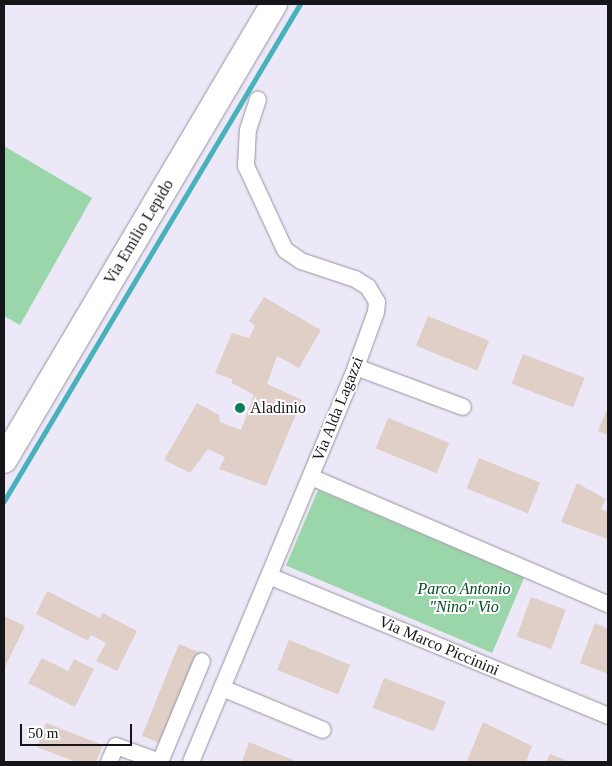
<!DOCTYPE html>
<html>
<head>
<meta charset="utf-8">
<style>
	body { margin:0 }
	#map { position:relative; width:612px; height:766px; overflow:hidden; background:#ede8f8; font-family:"Times New Roman",serif }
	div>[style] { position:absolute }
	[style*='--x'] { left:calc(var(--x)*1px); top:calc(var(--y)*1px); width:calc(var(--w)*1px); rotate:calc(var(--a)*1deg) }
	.green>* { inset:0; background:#9bd6ab; transform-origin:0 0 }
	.stream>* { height:4.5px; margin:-2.25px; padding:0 2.25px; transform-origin:2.25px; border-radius:2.25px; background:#47b2bb }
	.building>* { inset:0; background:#dfcfc7; transform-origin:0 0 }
	.roads { filter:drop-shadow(0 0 1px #96919f) drop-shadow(0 0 1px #96919f) }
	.street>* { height:16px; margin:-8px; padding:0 8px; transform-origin:8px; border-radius:8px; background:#fff }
	.primary>* { height:26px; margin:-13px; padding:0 13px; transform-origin:13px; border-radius:13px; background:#fff }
	.dots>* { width:14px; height:14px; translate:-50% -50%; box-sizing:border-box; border:2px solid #fff; border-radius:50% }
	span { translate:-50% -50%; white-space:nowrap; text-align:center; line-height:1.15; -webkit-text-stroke:4px #fff; paint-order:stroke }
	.street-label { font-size:16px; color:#16151a }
	.poi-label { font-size:16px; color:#16151a }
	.left { translate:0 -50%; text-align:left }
	.park-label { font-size:16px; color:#024924; font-style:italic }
	.frame { position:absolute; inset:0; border:5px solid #16151a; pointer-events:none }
	.scale { position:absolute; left:20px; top:724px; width:112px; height:22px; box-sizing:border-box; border:2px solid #16151a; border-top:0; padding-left:6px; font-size:15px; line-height:18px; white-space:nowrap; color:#16151a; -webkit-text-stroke:4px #fff; paint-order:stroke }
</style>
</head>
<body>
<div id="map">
	<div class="green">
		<i style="clip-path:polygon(4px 146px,92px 198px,20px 325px,4px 316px)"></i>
		<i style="left:318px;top:490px;width:224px;height:82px;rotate:23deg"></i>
	</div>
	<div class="stream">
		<i style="--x:4;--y:501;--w:578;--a:-59.22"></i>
	</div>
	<div class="building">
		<i style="clip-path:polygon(264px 297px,321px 330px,299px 368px,277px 356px,267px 384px,302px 400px,266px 486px,219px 469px,225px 457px,208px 449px,190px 473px,164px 460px,197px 403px,219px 415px,220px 422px,241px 430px,254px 395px,232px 383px,232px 379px,215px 373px,232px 333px,249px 338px,255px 326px,249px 321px)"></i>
		<i style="left:428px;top:316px;width:66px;height:32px;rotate:22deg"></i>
		<i style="left:523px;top:354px;width:66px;height:32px;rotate:21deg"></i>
		<i style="clip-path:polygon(608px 407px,608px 435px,598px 431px)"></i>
		<i style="left:388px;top:418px;width:66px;height:33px;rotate:22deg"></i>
		<i style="left:479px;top:458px;width:66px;height:33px;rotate:22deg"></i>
		<i style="clip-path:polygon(577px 483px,606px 499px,601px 509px,608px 512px,608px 539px,561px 522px)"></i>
		<i style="clip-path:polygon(47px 591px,100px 618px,103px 613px,137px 631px,117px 671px,96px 661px,106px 643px,91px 635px,88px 641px,36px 614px)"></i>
		<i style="left:531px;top:597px;width:37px;height:42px;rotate:20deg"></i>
		<i style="clip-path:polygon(4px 616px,25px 626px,4px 669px)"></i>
		<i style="clip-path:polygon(595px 623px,608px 629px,608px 674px,580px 663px)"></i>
		<i style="left:289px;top:640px;width:66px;height:32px;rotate:22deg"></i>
		<i style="left:179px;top:644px;width:24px;height:99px;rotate:22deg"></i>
		<i style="clip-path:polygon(42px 658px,68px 671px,74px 659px,94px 669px,75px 707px,28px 683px)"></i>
		<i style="left:384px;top:678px;width:66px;height:32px;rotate:21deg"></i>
		<i style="clip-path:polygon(483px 722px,532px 746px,526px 762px,467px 761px)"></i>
		<i style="clip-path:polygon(46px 723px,103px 745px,96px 762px,76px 762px,37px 747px)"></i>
		<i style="clip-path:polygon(249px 742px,298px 762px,242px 762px)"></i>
		<i style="clip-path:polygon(550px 754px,570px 762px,546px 762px)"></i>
	</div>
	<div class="roads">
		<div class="street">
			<i style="--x:356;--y:367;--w:114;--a:20.5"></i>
			<i style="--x:311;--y:477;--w:323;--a:23.2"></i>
			<i style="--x:269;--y:576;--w:367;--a:22.4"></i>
			<i style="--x:222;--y:688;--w:109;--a:22.6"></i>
			<i style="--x:109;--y:762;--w:17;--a:-66"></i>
			<i style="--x:116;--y:746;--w:47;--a:20"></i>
			<i style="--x:160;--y:762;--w:109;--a:-67.4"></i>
			<i style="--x:191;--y:762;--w:428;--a:-67.3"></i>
			<i style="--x:356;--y:367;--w:59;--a:-70"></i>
			<i style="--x:376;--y:312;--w:10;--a:-84"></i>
			<i style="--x:377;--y:302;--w:17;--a:-121"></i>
			<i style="--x:368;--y:287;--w:15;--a:-148"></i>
			<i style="--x:355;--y:279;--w:57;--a:-161.6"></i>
			<i style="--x:301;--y:261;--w:19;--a:-145"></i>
			<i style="--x:285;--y:250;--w:93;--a:-114.9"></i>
			<i style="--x:246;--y:166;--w:36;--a:-87"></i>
			<i style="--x:248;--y:130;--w:32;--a:-72"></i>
		</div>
		<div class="primary">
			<i style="--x:4;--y:460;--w:530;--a:-59.37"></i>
		</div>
	</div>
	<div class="dots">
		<i style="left:240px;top:408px;background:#087e5c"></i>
	</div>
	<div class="street-label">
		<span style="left:139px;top:232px;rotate:-59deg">Via Emilio Lepido</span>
		<span style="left:338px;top:409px;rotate:-68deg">Via Alda Lagazzi</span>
		<span style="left:439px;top:646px;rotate:23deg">Via Marco Piccinini</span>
	</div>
	<div class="poi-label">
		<span class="left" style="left:250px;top:408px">Aladinio</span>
	</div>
	<div class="park-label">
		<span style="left:464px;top:598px">Parco Antonio<br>"Nino" Vio</span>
	</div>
	<div class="frame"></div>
	<div class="scale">50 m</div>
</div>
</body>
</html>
